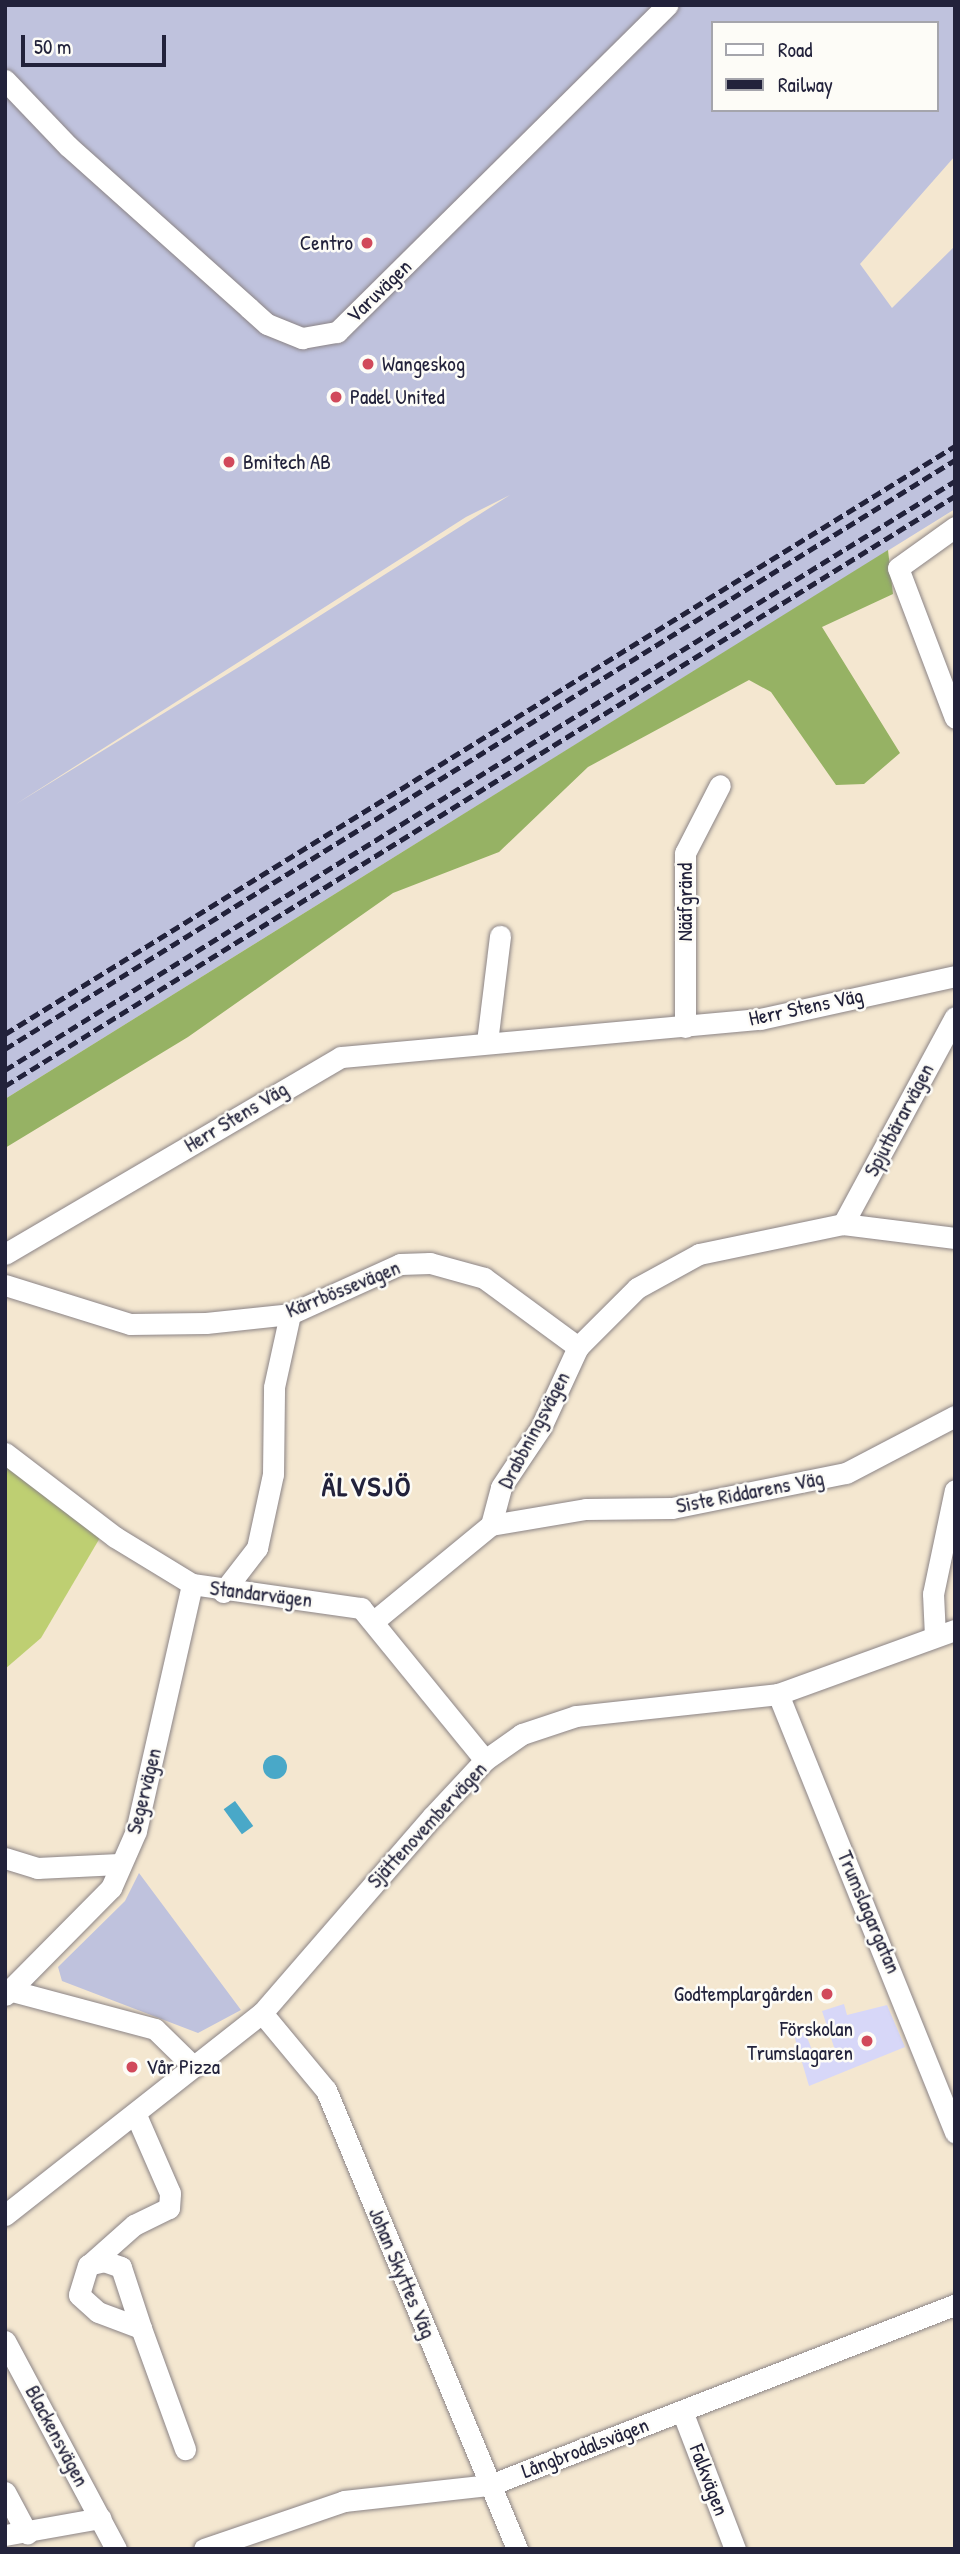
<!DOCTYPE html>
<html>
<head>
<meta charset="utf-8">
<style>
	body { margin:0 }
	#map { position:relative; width:960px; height:2554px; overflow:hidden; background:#f4e7d0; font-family:"Patrick Hand",sans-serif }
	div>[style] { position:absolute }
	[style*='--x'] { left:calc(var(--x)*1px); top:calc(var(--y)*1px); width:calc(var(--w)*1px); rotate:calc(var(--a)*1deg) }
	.built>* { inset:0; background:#d7d7f8 }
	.industrial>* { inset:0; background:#bfc2dd }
	.green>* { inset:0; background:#becf72 }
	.forest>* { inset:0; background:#96b264 }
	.water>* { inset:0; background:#49a8c8; transform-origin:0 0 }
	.round { border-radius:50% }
	.roads { filter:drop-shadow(0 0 2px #8b8486) drop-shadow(0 0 2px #8b8486) }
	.minor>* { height:21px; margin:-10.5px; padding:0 10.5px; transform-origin:10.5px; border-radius:10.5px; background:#fff }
	.rail>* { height:5px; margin-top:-2.5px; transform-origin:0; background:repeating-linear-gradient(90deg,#22223b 0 10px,transparent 0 15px) }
	.dots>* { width:19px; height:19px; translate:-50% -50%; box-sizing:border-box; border:4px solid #fdfcf7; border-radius:50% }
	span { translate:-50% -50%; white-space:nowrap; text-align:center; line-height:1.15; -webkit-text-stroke:5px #fdfcf7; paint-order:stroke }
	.poi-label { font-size:21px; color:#22223b }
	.right { translate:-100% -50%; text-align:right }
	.left { translate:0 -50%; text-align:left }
	.street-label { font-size:21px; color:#22223b }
	.district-label { font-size:28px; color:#22223b; font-weight:700; letter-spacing:2px }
	.frame { position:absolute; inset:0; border:7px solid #22223b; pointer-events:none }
	.legend { position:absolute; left:711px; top:21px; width:228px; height:91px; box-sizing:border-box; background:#fdfcf7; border:2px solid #a5a5ac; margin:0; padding:9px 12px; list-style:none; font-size:21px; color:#22223b }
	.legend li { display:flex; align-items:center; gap:14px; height:35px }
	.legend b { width:35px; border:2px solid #a5a5ac }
	.scale { position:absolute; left:21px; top:35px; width:145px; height:32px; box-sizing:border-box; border:4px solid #22223b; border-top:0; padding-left:9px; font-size:21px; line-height:24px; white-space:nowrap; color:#22223b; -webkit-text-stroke:5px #fdfcf7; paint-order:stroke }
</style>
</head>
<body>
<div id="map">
	<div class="built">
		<i style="clip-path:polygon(844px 2004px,847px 2015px,887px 2005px,905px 2047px,809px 2086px,794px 2035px,805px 2032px,816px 2060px,835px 2050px,822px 2011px)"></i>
	</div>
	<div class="industrial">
		<i style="clip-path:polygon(evenodd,5px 5px,955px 5px,955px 156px,860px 264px,892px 308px,955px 246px,955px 509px,5px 1099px,5px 5px,713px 23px,937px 23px,937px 110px,713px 110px,713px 23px,5px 5px,510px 495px,247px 662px,16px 804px,466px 517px,510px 495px)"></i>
		<i style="clip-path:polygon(139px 1873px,241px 2010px,198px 2033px,62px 1981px,58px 1967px,125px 1901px)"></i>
	</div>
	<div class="green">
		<i style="clip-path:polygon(5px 1461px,101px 1536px,41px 1638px,5px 1669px)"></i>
	</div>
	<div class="forest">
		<i style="clip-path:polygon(888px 550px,893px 594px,822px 627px,900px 753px,864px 784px,836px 785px,771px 692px,749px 680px,588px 767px,499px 852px,393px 893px,188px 1037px,5px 1148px,5px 1099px)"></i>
	</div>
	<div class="water">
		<i class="round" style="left:263px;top:1755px;width:24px;height:24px"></i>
		<i style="left:235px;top:1801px;width:31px;height:14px;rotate:54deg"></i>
	</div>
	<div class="roads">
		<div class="minor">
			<i style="--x:5;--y:80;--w:91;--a:46.3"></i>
			<i style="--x:68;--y:146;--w:243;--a:41.8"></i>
			<i style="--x:249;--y:308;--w:24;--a:42"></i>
			<i style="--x:267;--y:324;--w:38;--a:22"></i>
			<i style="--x:302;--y:338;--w:36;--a:-10"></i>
			<i style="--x:337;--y:332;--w:465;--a:-44.7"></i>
			<i style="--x:955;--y:527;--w:70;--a:144.3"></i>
			<i style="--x:898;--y:568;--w:160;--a:69.2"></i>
			<i style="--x:685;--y:1027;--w:174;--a:-90"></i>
			<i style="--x:685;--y:853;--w:76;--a:-62.8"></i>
			<i style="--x:487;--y:1042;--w:107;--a:-83"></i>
			<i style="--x:843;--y:1224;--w:235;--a:-61.6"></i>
			<i style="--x:5;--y:1254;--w:389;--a:-30.4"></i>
			<i style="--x:341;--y:1057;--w:421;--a:-5.2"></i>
			<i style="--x:760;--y:1019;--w:200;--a:-12.4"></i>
			<i style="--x:5;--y:1285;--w:131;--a:17.3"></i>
			<i style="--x:130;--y:1324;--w:76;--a:-0.8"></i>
			<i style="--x:206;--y:1323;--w:84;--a:-6.1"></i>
			<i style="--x:290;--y:1314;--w:121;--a:-24.4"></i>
			<i style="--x:400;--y:1264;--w:30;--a:-2"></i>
			<i style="--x:430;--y:1263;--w:56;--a:15.5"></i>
			<i style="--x:484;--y:1278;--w:117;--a:36.3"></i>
			<i style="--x:5;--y:1453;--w:138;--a:37.4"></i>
			<i style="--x:115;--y:1537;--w:90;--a:31.4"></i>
			<i style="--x:192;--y:1584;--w:171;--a:8.1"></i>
			<i style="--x:361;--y:1608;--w:196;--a:50.8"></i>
			<i style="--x:491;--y:1525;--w:96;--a:-9.6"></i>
			<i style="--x:586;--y:1509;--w:86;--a:-0.7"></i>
			<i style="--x:672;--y:1508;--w:177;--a:-11.4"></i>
			<i style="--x:846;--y:1473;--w:123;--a:-27.6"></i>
			<i style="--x:223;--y:1592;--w:56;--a:-52.3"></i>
			<i style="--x:257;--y:1548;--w:76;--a:-77.8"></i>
			<i style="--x:273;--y:1474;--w:87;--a:-89.3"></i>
			<i style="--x:274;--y:1387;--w:75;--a:-77.6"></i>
			<i style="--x:374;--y:1621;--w:151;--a:-39.4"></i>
			<i style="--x:491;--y:1525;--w:39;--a:-75"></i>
			<i style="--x:501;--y:1487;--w:72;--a:-56.3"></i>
			<i style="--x:541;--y:1427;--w:88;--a:-65.2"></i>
			<i style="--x:578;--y:1347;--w:83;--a:-45"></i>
			<i style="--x:637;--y:1288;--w:71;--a:-28.7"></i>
			<i style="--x:699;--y:1254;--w:147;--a:-11.8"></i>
			<i style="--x:843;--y:1224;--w:113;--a:7.1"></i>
			<i style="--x:935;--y:1636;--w:42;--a:-92.7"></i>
			<i style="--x:933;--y:1594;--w:106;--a:-78.1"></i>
			<i style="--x:778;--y:1694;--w:473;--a:68"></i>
			<i style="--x:5;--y:1858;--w:34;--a:17"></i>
			<i style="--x:37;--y:1868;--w:82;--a:-2.8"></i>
			<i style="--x:5;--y:1989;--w:155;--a:14.9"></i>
			<i style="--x:155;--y:2029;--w:54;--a:44.3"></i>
			<i style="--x:5;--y:1995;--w:151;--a:-45.3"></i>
			<i style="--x:111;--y:1888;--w:62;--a:-66.3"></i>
			<i style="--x:136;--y:1831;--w:253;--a:-77.2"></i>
			<i style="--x:262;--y:2013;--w:100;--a:50.3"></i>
			<i style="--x:326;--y:2090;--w:497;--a:67.4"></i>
			<i style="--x:5;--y:2215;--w:327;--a:-38.2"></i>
			<i style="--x:262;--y:2013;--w:259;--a:-49.1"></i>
			<i style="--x:432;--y:1817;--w:78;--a:-47.1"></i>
			<i style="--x:485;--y:1760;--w:45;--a:-35.1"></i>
			<i style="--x:522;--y:1734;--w:57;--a:-18.4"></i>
			<i style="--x:576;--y:1716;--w:203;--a:-6.2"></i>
			<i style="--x:778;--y:1694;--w:188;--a:-19.9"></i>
			<i style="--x:90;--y:2264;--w:59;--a:-41.6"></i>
			<i style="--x:134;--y:2225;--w:39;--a:-26"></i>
			<i style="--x:169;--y:2208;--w:15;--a:-86"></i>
			<i style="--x:170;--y:2193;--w:87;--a:-113.6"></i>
			<i style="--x:141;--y:2328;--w:64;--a:-108.2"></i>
			<i style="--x:121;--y:2267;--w:18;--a:-161"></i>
			<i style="--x:104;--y:2261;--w:16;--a:166"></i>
			<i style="--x:88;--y:2265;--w:31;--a:107"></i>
			<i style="--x:79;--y:2295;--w:25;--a:42"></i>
			<i style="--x:98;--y:2312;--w:46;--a:20.4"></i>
			<i style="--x:141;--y:2328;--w:129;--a:70"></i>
			<i style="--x:5;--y:2341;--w:236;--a:61.9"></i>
			<i style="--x:682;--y:2411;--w:148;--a:69"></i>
			<i style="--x:5;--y:2492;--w:47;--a:61.8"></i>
			<i style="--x:5;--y:2535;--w:97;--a:-10.1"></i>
			<i style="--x:204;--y:2549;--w:148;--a:-18.9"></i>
			<i style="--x:344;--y:2501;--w:147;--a:-6.3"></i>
			<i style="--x:490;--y:2485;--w:499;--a:-21.2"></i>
		</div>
	</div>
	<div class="rail">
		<i style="--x:5;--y:1034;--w:1117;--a:-31.76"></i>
		<i style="--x:5;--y:1049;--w:1118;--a:-31.8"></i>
		<i style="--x:5;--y:1070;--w:1118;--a:-31.8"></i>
		<i style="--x:5;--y:1086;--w:1118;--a:-31.84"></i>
	</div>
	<div class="dots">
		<i style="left:367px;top:243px;background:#d1495b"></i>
		<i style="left:368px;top:364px;background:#d1495b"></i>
		<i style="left:336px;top:397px;background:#d1495b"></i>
		<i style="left:229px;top:462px;background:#d1495b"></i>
		<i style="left:827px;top:1994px;background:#d1495b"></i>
		<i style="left:867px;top:2041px;background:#d1495b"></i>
		<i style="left:132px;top:2067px;background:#d1495b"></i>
	</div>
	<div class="poi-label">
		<span class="right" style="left:353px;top:243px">Centro</span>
		<span class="left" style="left:382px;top:364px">Wangeskog</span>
		<span class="left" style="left:350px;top:397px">Padel United</span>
		<span class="left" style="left:243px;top:462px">Bmitech AB</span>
		<span class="right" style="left:813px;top:1994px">Godtemplargården</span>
		<span class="right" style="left:853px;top:2041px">Förskolan<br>Trumslagaren</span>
		<span class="left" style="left:146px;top:2067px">Vår Pizza</span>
	</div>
	<div class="street-label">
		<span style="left:379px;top:291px;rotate:-44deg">Varuvägen</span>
		<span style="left:685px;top:902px;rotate:-90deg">Nääfgränd</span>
		<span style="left:806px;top:1007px;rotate:-12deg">Herr Stens Väg</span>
		<span style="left:236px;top:1117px;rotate:-31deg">Herr Stens Väg</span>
		<span style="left:899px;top:1120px;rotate:-62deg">Spjutbärarvägen</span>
		<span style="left:343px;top:1289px;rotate:-22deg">Kärrbössevägen</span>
		<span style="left:534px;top:1430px;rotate:-62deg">Drabbningsvägen</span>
		<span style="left:750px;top:1492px;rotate:-11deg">Siste Riddarens Väg</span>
		<span style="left:261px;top:1594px;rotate:7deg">Standarvägen</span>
		<span style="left:144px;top:1791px;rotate:-76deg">Segervägen</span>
		<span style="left:427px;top:1825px;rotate:-47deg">Sjättenovembervägen</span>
		<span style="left:869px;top:1912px;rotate:67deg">Trumslagargatan</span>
		<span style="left:402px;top:2273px;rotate:67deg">Johan Skyttes Väg</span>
		<span style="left:57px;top:2436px;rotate:62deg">Blackensvägen</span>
		<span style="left:585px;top:2448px;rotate:-21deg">Långbrodalsvägen</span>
		<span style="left:709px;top:2480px;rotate:69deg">Falkvägen</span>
	</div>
	<div class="district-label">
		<span style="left:367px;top:1486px">ÄLVSJÖ</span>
	</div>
	<div class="frame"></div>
	<ul class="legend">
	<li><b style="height:9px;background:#fff"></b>Road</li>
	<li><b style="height:9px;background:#22223b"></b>Railway</li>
	</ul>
	<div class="scale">50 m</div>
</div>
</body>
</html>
